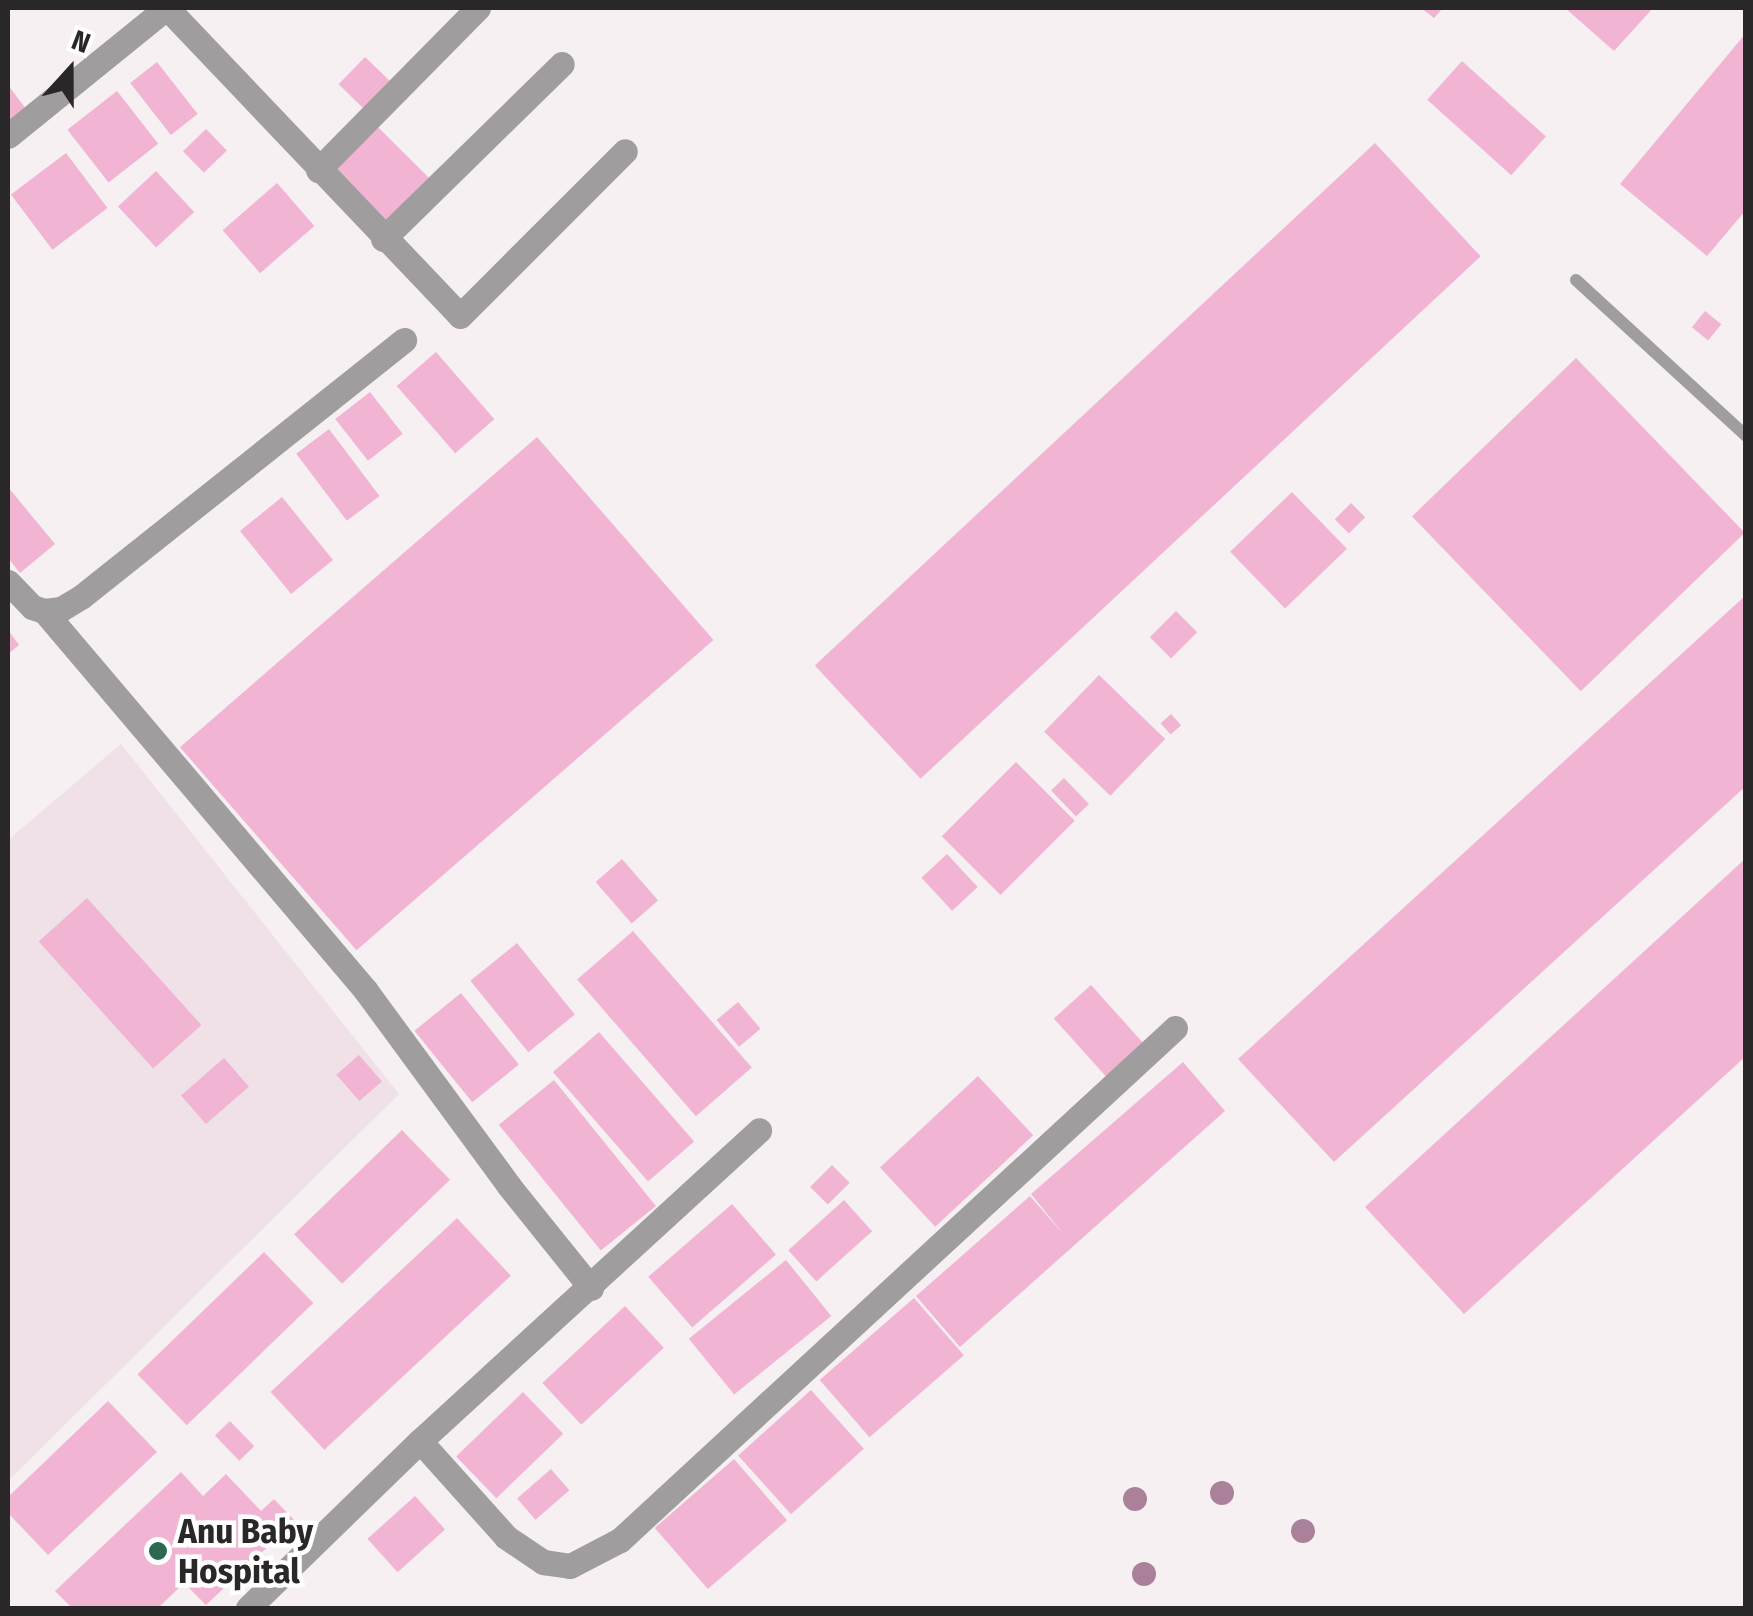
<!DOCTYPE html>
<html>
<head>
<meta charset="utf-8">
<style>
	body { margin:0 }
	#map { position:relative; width:1753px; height:1616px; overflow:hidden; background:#f6f0f3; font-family:"Fira Sans Condensed",sans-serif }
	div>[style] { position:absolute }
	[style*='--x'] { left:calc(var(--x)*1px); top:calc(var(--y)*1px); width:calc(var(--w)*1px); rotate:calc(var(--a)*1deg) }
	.built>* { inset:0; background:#efe1e7 }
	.building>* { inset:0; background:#f1b5d3; transform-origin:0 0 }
	.service>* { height:12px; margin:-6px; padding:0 6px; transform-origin:6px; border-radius:6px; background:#a09d9e }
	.minor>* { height:25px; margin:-12.5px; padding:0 12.5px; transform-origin:12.5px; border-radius:12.5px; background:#a09d9e }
	.trees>* { width:24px; height:24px; margin:-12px; border-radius:50%; background:#aa8198 }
	.dots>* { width:28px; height:28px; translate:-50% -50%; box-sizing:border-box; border:5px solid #fff; border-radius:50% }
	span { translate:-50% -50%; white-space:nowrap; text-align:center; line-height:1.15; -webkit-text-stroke:9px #fff; paint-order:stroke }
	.poi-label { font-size:35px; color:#2a2728; font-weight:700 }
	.left { translate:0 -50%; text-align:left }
	.frame { position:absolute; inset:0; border:10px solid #2a2728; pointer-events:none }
	.north { position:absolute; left:20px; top:20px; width:100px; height:100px; -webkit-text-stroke:8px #fff; paint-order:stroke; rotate:21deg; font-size:28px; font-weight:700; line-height:40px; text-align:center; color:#2a2728 }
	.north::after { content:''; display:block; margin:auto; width:35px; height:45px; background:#2a2728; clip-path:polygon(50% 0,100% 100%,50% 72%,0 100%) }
</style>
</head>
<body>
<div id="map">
	<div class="built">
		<i style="clip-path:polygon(121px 744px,399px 1094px,8px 1481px,8px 840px)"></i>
	</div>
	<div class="building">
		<i style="clip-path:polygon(1421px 8px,1443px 8px,1434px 18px)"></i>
		<i style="clip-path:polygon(1565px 8px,1653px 8px,1614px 51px)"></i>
		<i style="clip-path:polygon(1746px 33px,1746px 210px,1707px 256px,1620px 184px)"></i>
		<i style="left:365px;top:57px;width:35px;height:38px;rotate:44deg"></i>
		<i style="left:1462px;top:61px;width:113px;height:52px;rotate:42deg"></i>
		<i style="left:157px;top:62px;width:66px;height:34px;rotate:52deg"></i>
		<i style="clip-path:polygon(8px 85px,26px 109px,8px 123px)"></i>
		<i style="left:117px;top:91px;width:67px;height:63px;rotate:52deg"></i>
		<i style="left:378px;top:127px;width:74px;height:62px;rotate:45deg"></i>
		<i style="left:206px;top:129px;width:30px;height:32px;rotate:46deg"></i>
		<i style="left:1375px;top:143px;width:155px;height:766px;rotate:47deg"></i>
		<i style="left:66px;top:153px;width:69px;height:69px;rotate:53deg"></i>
		<i style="left:156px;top:171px;width:56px;height:52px;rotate:47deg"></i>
		<i style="left:277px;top:183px;width:57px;height:72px;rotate:49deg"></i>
		<i style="left:1705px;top:311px;width:21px;height:21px;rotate:39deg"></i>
		<i style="left:436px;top:352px;width:89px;height:52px;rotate:49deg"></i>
		<i style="left:1576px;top:358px;width:243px;height:228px;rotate:46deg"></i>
		<i style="left:370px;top:392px;width:53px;height:44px;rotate:52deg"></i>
		<i style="left:329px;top:429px;width:84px;height:41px;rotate:53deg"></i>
		<i style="left:537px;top:437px;width:269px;height:473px;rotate:49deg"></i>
		<i style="clip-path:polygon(8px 487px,55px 544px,20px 573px,8px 558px)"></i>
		<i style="left:1292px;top:492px;width:79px;height:86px;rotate:46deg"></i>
		<i style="left:282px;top:497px;width:81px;height:54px;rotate:51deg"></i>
		<i style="left:1351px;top:503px;width:20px;height:23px;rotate:45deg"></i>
		<i style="clip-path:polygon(1746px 595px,1746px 786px,1334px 1162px,1238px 1059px)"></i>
		<i style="left:1176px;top:611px;width:30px;height:37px;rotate:45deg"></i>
		<i style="clip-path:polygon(8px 630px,19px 645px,8px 654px)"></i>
		<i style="left:1099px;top:675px;width:92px;height:79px;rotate:44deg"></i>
		<i style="left:1171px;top:714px;width:15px;height:14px;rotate:48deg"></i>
		<i style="left:1016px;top:762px;width:83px;height:105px;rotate:45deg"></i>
		<i style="left:1064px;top:778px;width:36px;height:18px;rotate:46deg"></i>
		<i style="left:947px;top:854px;width:45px;height:35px;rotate:47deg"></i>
		<i style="clip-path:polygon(1746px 858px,1746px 1056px,1464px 1314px,1365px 1207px)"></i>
		<i style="left:622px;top:859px;width:55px;height:35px;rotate:49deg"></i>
		<i style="left:87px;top:898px;width:171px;height:65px;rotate:48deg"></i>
		<i style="left:633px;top:931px;width:181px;height:74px;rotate:49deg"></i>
		<i style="left:517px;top:943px;width:92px;height:60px;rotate:51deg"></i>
		<i style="left:1091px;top:985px;width:79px;height:50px;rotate:48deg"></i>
		<i style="left:461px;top:993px;width:92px;height:60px;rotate:51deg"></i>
		<i style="left:738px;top:1002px;width:35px;height:28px;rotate:50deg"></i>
		<i style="left:599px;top:1032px;width:145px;height:61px;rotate:49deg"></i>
		<i style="left:359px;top:1055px;width:35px;height:30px;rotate:49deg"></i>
		<i style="left:224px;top:1058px;width:38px;height:57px;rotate:49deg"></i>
		<i style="clip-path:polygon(1183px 1062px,1225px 1111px,960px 1347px,916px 1296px,1030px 1196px,1065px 1236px,1031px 1194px)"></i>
		<i style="left:978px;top:1076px;width:81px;height:134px;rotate:47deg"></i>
		<i style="left:554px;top:1080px;width:162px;height:71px;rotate:51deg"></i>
		<i style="left:402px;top:1130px;width:69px;height:150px;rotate:46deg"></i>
		<i style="left:832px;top:1165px;width:25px;height:31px;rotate:45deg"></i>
		<i style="left:844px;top:1200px;width:42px;height:75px;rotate:48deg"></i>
		<i style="left:732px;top:1204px;width:67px;height:111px;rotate:49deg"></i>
		<i style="left:457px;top:1218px;width:79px;height:255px;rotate:47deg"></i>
		<i style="left:264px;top:1252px;width:71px;height:176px;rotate:46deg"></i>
		<i style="left:786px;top:1260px;width:72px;height:125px;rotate:51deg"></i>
		<i style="left:914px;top:1298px;width:76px;height:125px;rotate:49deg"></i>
		<i style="left:625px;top:1306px;width:57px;height:113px;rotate:47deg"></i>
		<i style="left:811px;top:1390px;width:79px;height:98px;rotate:48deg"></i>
		<i style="left:523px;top:1392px;width:58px;height:93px;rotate:46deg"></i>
		<i style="clip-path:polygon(108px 1401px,157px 1452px,48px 1555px,8px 1513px,8px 1497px)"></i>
		<i style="left:230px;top:1421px;width:35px;height:21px;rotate:46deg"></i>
		<i style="left:734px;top:1459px;width:81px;height:105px;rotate:49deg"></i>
		<i style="left:551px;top:1469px;width:28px;height:45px;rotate:49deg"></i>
		<i style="clip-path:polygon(181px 1472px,203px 1496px,226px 1474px,261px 1511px,274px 1499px,295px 1521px,206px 1605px,184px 1583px,158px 1608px,72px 1608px,55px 1591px)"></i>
		<i style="left:415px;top:1496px;width:45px;height:64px;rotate:48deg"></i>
	</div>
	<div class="service">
		<i style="--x:1576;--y:280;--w:231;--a:42.5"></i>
	</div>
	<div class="minor">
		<i style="--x:167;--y:8;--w:425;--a:46.4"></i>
		<i style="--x:460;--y:316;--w:233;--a:-45"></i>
		<i style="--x:8;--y:136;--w:203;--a:-39"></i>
		<i style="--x:318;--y:170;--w:228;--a:-45.4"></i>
		<i style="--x:383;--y:239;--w:250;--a:-44.4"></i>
		<i style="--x:8;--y:582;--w:35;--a:46"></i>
		<i style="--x:32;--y:607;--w:13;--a:18"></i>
		<i style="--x:44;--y:611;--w:17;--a:-7"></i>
		<i style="--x:61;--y:609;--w:23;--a:-31"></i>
		<i style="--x:81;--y:597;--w:413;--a:-38.5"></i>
		<i style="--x:44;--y:611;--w:498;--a:49.7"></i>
		<i style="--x:366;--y:991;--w:242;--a:53.7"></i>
		<i style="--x:509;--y:1186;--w:131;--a:51.2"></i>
		<i style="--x:420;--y:1441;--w:129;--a:48.1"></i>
		<i style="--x:506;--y:1537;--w:45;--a:34"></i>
		<i style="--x:543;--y:1562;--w:27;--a:8"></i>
		<i style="--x:570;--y:1566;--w:56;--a:-27.5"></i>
		<i style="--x:620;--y:1540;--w:755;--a:-42.69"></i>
		<i style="--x:248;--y:1608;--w:240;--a:-44.2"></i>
		<i style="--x:420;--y:1441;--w:460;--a:-42.5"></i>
	</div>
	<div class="trees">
		<i style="left:1222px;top:1493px"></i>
		<i style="left:1135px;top:1499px"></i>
		<i style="left:1303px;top:1531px"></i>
		<i style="left:1144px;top:1574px"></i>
	</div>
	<div class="dots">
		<i style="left:158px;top:1551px;background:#2b6752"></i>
	</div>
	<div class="poi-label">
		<span class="left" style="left:178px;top:1551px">Anu Baby<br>Hospital</span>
	</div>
	<div class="frame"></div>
	<div class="north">N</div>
</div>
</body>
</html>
